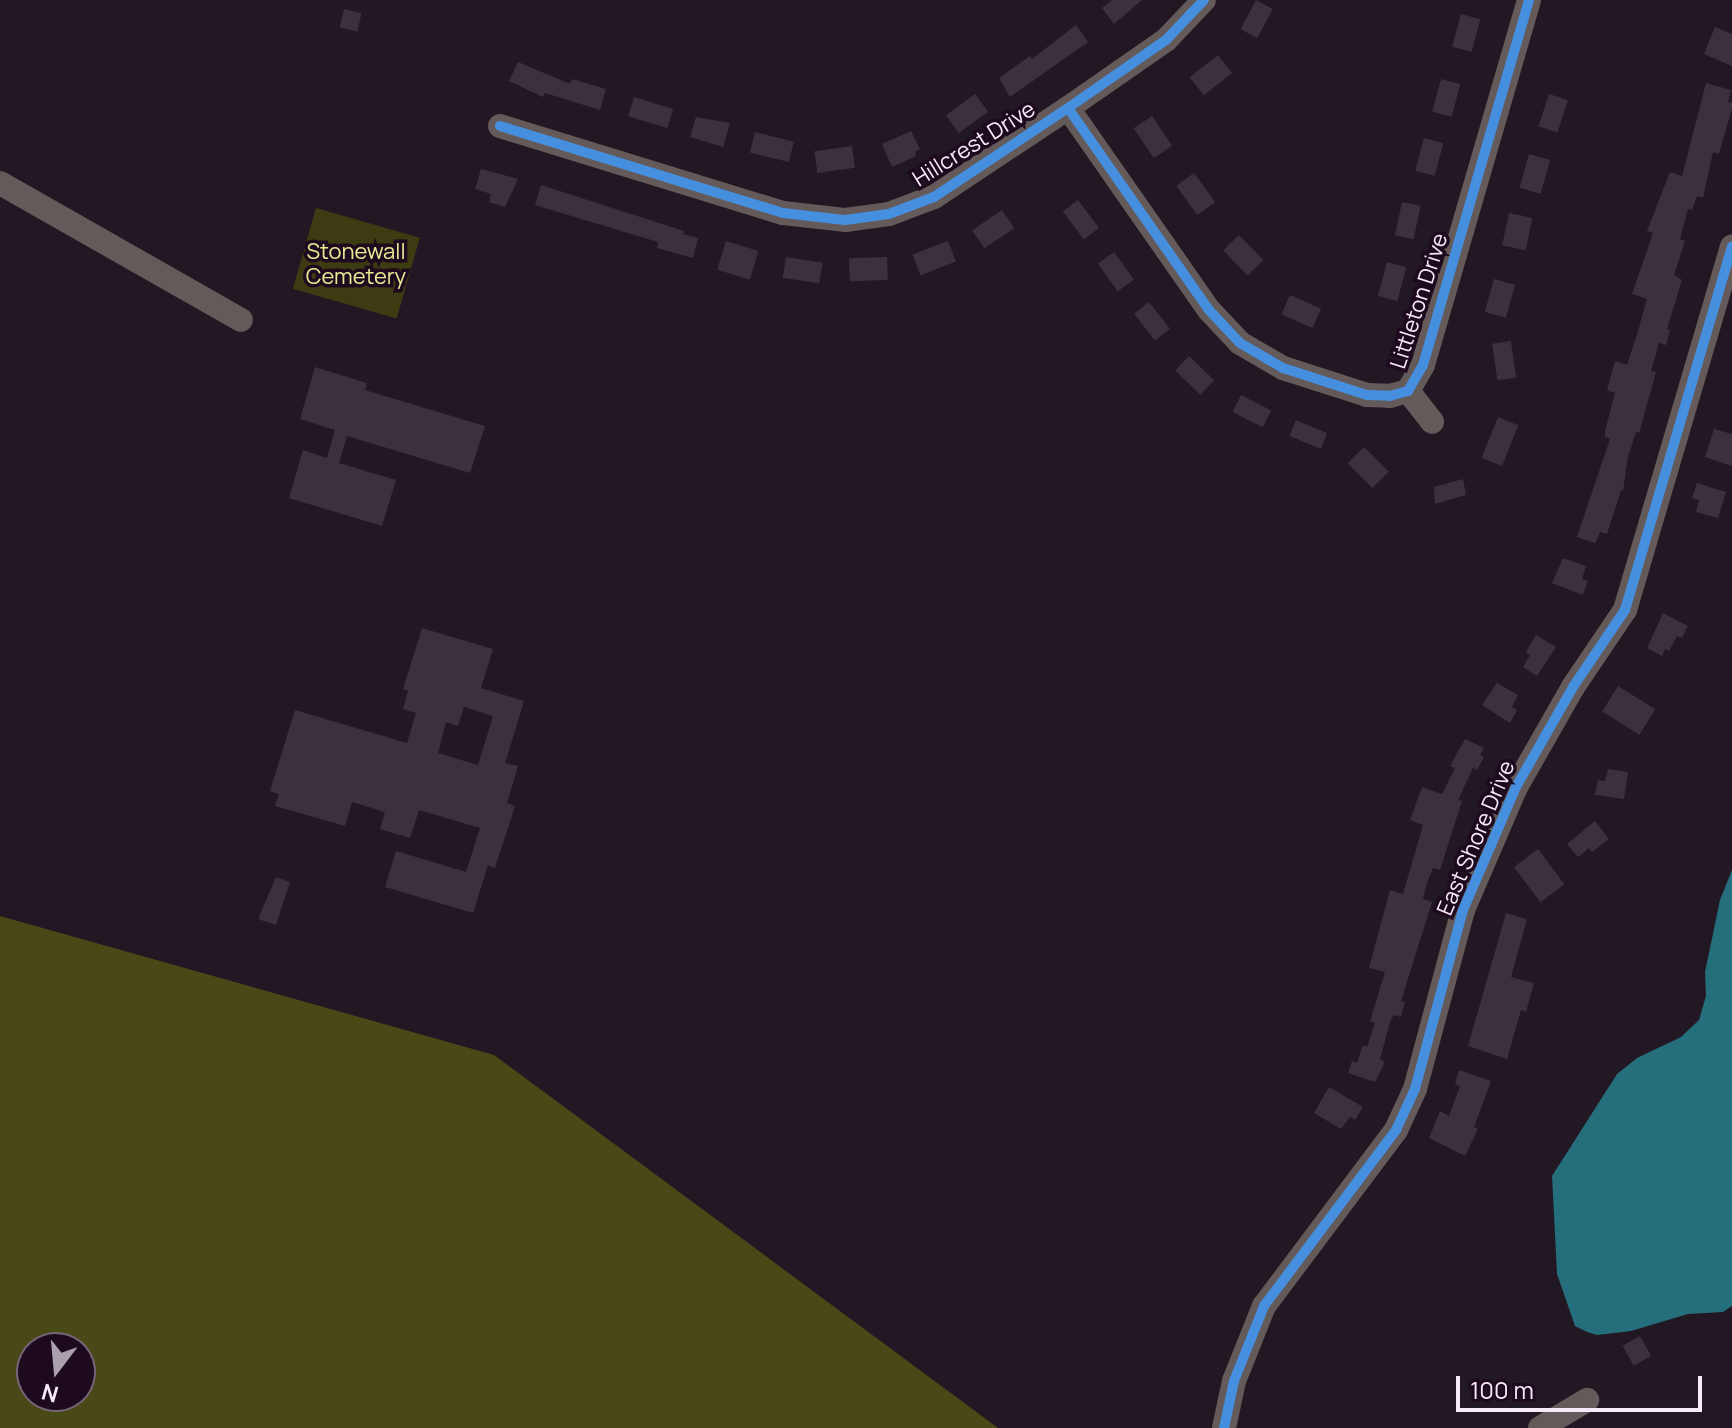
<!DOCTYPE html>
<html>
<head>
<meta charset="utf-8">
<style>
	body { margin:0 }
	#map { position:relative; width:1732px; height:1428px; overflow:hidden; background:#221824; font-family:Manrope,sans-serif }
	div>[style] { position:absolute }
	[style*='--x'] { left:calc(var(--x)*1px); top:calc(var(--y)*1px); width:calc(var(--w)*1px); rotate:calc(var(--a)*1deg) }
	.green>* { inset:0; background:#3c3b11; transform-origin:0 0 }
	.forest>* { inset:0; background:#494817 }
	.water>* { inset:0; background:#256e7b }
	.building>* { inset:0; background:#3a313c; transform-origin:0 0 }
	.minor>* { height:24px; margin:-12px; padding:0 12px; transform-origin:12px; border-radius:12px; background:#635a59 }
	.cycleway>* { height:10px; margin:-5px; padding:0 5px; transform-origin:5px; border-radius:5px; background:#468fdf }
	span { translate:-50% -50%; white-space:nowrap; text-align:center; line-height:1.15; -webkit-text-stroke:7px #1d0a1e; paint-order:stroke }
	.street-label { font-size:22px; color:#f7eaf8 }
	.park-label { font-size:22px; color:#e7ea94 }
	.north { position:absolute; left:16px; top:1332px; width:80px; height:80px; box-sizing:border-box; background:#1d0a1e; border:2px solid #746475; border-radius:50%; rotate:196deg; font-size:22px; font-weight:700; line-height:32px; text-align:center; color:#f7eaf8 }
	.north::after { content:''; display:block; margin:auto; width:28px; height:36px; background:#aca0ae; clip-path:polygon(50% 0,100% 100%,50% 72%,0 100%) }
	.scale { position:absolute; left:1456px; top:1376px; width:246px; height:36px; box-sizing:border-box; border:4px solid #f7eaf8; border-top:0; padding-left:10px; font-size:24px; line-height:28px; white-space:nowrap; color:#f7eaf8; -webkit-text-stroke:6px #1d0a1e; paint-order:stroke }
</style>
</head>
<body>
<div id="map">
	<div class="green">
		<i style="left:316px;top:208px;width:108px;height:84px;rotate:16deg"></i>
	</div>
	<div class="forest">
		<i style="clip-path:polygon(evenodd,0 916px,494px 1055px,998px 1428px,0 1428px,0 916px,32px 1348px,80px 1348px,80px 1396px,32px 1396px,32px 1348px)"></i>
	</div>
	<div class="water">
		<i style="clip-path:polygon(1732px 870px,1732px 1306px,1723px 1312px,1688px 1314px,1631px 1331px,1597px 1335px,1587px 1332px,1575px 1326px,1557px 1274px,1552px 1176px,1617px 1074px,1637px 1058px,1681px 1037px,1699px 1020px,1706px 996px,1705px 972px,1720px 900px)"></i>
	</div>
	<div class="building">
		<i style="clip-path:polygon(1112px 0,1142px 0,1114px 24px,1102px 8px)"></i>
		<i style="left:1256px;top:0;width:19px;height:33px;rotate:28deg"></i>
		<i style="left:344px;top:9px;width:18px;height:19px;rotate:13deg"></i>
		<i style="left:1461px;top:14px;width:20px;height:34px;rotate:15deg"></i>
		<i style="clip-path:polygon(1076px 25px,1088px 42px,1010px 97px,999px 78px,1030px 56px,1032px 59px)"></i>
		<i style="clip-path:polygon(1715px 27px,1732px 34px,1732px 66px,1704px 54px)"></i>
		<i style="left:1218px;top:55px;width:23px;height:36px;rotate:52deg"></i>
		<i style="clip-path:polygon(518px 62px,570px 84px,572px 79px,606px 89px,600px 110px,545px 93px,543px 97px,509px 81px)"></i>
		<i style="left:1441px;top:79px;width:20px;height:34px;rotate:15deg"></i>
		<i style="clip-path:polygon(1706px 83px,1731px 90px,1728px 102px,1732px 103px,1732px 108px,1719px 154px,1713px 152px,1703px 198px,1697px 196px,1692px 210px,1688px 209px,1680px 239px,1685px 241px,1674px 275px,1682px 280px,1667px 329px,1670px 330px,1666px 345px,1659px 343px,1651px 371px,1656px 372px,1639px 433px,1636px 432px,1628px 457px,1623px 491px,1621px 490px,1607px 534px,1600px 532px,1595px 543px,1577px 537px,1610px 439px,1605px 437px,1605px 431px,1615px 393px,1607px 390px,1615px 361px,1627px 365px,1638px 331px,1647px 299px,1632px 294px,1653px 233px,1647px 231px,1670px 172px,1682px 176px)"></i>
		<i style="left:975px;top:94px;width:22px;height:36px;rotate:54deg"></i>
		<i style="left:1549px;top:94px;width:20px;height:34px;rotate:18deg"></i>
		<i style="left:634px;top:97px;width:41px;height:20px;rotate:17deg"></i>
		<i style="left:1152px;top:116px;width:36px;height:22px;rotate:56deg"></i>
		<i style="clip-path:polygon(696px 117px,730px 123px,723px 147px,690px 137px)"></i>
		<i style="clip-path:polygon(911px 131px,920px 149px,915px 152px,916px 156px,892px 167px,882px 144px)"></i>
		<i style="left:755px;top:132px;width:40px;height:21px;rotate:14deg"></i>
		<i style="left:1424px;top:138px;width:20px;height:34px;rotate:15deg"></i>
		<i style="left:852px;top:146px;width:22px;height:38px;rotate:82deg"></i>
		<i style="left:1529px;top:154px;width:22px;height:35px;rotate:16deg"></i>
		<i style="clip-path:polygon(481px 169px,518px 179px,505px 207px,489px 202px,491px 194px,475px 189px)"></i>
		<i style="left:1194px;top:173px;width:36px;height:22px;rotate:54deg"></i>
		<i style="clip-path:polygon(541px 185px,684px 231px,683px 234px,698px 238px,693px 258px,657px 248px,658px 242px,535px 205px)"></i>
		<i style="left:1078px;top:200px;width:35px;height:19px;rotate:53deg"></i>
		<i style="left:1402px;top:202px;width:19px;height:34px;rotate:12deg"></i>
		<i style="left:1002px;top:210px;width:22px;height:36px;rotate:56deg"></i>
		<i style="left:1509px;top:213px;width:24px;height:33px;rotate:12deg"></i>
		<i style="left:1239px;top:235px;width:35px;height:22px;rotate:46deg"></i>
		<i style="left:726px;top:241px;width:34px;height:30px;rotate:17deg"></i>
		<i style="left:948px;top:241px;width:22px;height:38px;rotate:69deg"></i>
		<i style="left:1114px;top:252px;width:34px;height:20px;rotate:54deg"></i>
		<i style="left:786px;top:257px;width:37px;height:21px;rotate:9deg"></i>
		<i style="left:887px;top:257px;width:23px;height:38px;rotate:88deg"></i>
		<i style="left:1387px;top:262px;width:20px;height:35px;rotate:15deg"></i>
		<i style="left:1494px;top:279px;width:22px;height:34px;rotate:16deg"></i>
		<i style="left:1290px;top:295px;width:34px;height:21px;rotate:24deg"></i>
		<i style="left:1149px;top:302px;width:34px;height:19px;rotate:52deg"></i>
		<i style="left:1511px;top:341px;width:37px;height:19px;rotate:82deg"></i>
		<i style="left:1189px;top:356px;width:35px;height:20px;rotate:44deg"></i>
		<i style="clip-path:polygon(315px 367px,367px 383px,365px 390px,485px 426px,470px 473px,347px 436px,339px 463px,396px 480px,382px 526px,289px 498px,303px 450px,327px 458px,335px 430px,300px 419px)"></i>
		<i style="left:1241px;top:395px;width:34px;height:19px;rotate:27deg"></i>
		<i style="left:1498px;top:417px;width:22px;height:44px;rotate:22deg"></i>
		<i style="left:1296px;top:420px;width:34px;height:17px;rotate:23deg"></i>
		<i style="clip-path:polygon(1714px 429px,1732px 434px,1732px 466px,1705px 457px)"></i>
		<i style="left:1364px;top:447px;width:35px;height:23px;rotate:45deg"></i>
		<i style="clip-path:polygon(1463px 479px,1466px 495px,1435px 504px,1434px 487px)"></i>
		<i style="clip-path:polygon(1697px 483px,1726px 492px,1718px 518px,1696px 512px,1699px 500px,1692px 498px)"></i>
		<i style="clip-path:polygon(1563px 558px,1586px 566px,1582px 579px,1588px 581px,1583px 595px,1552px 583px)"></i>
		<i style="clip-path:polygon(1663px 613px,1688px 626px,1682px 638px,1677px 636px,1669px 651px,1665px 649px,1662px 656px,1647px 648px)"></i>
		<i style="clip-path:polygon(evenodd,422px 628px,493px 649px,481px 688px,524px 701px,505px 763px,518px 766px,507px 803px,515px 806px,495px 868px,488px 865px,473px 913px,385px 887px,396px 851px,466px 872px,480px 828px,419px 810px,410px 838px,380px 829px,385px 812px,352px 802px,345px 826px,275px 806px,279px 794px,270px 791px,295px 710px,407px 743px,416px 713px,403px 709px,408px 691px,403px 689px,422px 628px,464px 707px,493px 716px,478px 765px,438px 753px,446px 722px,458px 726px,464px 707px)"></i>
		<i style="clip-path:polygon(1536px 635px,1556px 647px,1537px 676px,1523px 667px,1530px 655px,1526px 652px)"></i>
		<i style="clip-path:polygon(1497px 683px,1518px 695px,1512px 707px,1517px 710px,1510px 723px,1482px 705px)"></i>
		<i style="left:1618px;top:686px;width:44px;height:30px;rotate:32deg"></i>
		<i style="clip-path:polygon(1465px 739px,1484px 748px,1480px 755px,1484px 757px,1477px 770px,1473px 768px,1458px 800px,1462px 801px,1440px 870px,1433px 868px,1427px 883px,1423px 899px,1432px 902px,1401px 1001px,1405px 1002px,1401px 1017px,1394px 1015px,1391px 1019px,1380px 1059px,1385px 1062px,1375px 1082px,1348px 1073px,1352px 1061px,1357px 1063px,1363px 1045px,1367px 1047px,1375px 1023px,1370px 1021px,1385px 972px,1369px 968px,1390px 890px,1403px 894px,1423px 825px,1410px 820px,1422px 787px,1442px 794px,1455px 768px,1450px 766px)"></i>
		<i style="clip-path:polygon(1608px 769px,1628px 772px,1624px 799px,1595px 795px,1598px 780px,1605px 781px)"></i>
		<i style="clip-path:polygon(1595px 821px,1609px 839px,1592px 852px,1589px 848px,1578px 857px,1567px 844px)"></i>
		<i style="left:1538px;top:849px;width:44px;height:30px;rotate:53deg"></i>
		<i style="clip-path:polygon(276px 877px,290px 882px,276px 925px,258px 919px)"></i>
		<i style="clip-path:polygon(1506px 913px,1527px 919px,1511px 977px,1534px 983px,1526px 1012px,1521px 1010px,1507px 1059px,1468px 1046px)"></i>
		<i style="clip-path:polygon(1459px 1070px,1491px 1081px,1474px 1127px,1478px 1129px,1465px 1156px,1429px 1138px,1440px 1111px,1449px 1116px,1460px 1086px,1455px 1084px)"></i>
		<i style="clip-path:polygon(1329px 1087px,1363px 1107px,1355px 1120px,1350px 1117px,1341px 1129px,1314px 1113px)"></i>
		<i style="left:1640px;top:1336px;width:23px;height:20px;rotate:61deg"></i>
	</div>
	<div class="minor">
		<i style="--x:1068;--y:108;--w:246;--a:55.1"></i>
		<i style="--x:1209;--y:310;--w:45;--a:46.8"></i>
		<i style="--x:1240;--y:343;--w:50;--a:30.2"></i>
		<i style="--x:1283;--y:368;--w:88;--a:17.8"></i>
		<i style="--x:1367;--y:395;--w:23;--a:2"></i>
		<i style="--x:1390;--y:396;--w:19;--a:-16"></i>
		<i style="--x:1408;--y:391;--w:30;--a:-60"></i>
		<i style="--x:1423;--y:365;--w:380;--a:-73.8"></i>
		<i style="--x:500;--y:126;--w:296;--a:17.1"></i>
		<i style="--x:783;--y:213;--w:62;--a:6.4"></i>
		<i style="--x:845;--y:220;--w:44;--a:-7.8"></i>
		<i style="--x:889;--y:214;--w:48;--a:-20.7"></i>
		<i style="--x:934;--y:197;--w:161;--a:-33.6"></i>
		<i style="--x:1068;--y:108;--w:119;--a:-34.8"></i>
		<i style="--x:1166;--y:40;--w:55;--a:-46.5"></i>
		<i style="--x:0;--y:183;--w:277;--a:29.6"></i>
		<i style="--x:1408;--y:391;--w:39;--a:52"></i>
		<i style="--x:1224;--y:1428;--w:48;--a:-78"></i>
		<i style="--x:1234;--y:1381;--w:81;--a:-68.2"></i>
		<i style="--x:1264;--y:1306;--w:220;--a:-53.1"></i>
		<i style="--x:1396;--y:1130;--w:45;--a:-65.1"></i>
		<i style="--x:1415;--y:1089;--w:185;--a:-75"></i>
		<i style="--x:1463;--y:910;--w:134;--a:-66.7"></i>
		<i style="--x:1516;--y:787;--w:115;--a:-60.3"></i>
		<i style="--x:1573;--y:687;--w:93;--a:-56"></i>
		<i style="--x:1625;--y:610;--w:379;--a:-73.6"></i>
		<i style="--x:1540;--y:1428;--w:55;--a:-30.8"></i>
	</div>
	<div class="cycleway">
		<i style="--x:1068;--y:108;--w:246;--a:55.1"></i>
		<i style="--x:1209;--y:310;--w:45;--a:46.8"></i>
		<i style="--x:1240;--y:343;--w:50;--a:30.2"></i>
		<i style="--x:1283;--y:368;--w:88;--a:17.8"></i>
		<i style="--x:1367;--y:395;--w:23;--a:2"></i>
		<i style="--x:1390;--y:396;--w:19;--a:-16"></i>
		<i style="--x:1408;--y:391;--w:30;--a:-60"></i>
		<i style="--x:1423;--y:365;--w:380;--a:-73.8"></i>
		<i style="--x:500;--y:126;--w:296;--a:17.1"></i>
		<i style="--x:783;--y:213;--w:62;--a:6.4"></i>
		<i style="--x:845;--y:220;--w:44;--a:-7.8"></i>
		<i style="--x:889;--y:214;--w:48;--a:-20.7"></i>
		<i style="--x:934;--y:197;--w:161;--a:-33.6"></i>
		<i style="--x:1068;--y:108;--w:119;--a:-34.8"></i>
		<i style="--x:1166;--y:40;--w:55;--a:-46.5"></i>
		<i style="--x:1224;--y:1428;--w:48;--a:-78"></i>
		<i style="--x:1234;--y:1381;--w:81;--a:-68.2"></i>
		<i style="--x:1264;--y:1306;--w:220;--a:-53.1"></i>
		<i style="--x:1396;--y:1130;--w:45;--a:-65.1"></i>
		<i style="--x:1415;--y:1089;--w:185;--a:-75"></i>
		<i style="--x:1463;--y:910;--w:134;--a:-66.7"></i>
		<i style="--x:1516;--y:787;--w:115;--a:-60.3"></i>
		<i style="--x:1573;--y:687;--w:93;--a:-56"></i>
		<i style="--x:1625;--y:610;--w:379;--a:-73.6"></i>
	</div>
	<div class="street-label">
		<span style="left:974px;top:144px;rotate:-32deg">Hillcrest Drive</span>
		<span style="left:1419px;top:301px;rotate:-72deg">Littleton Drive</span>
		<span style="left:1476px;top:838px;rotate:-67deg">East Shore Drive</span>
	</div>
	<div class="park-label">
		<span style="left:356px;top:264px">Stonewall<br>Cemetery</span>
	</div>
	<div class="north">N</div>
	<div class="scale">100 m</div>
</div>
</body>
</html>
